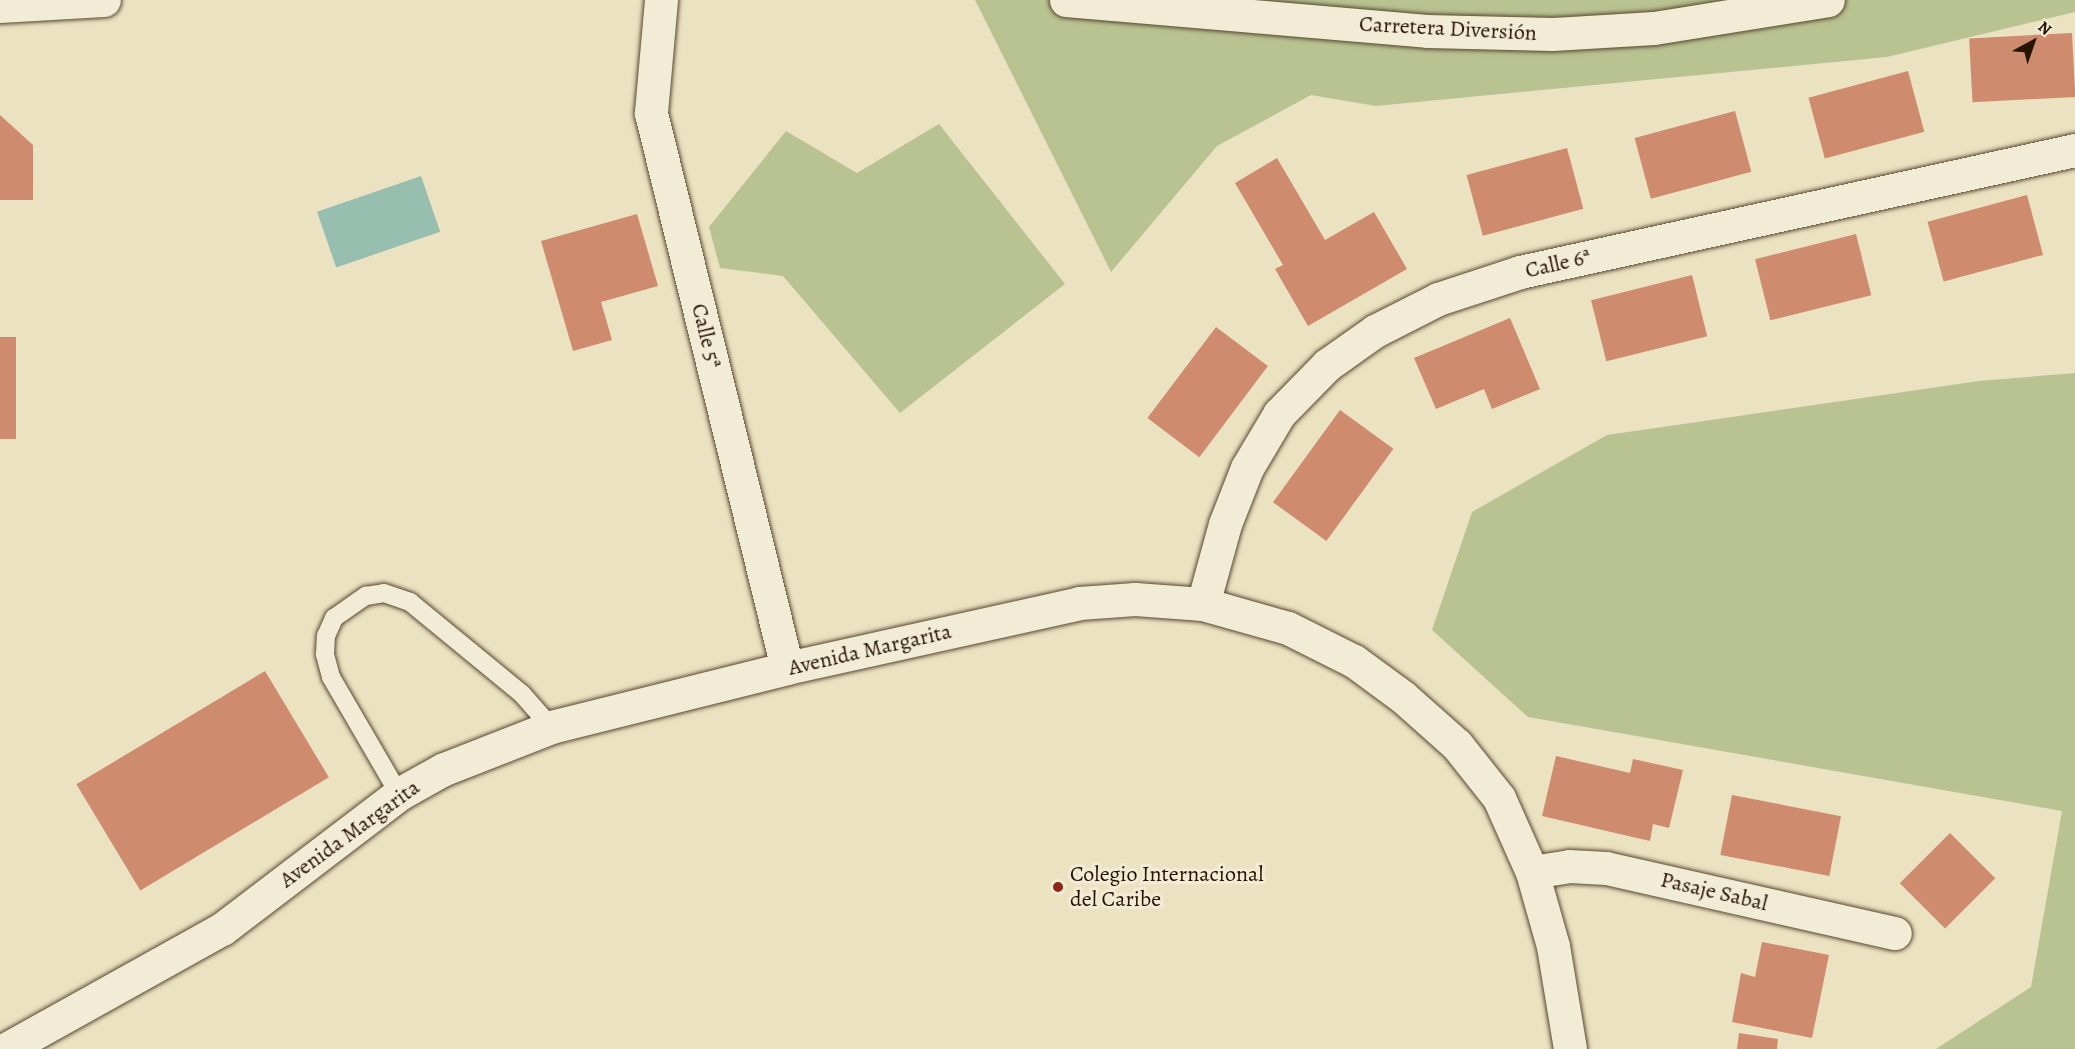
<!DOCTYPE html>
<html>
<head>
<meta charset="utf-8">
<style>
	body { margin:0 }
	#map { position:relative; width:2075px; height:1049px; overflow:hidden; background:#ebe2c1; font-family:Alegreya,serif }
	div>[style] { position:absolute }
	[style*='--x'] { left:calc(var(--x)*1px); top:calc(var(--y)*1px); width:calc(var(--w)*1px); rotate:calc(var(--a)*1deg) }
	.green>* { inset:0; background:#b9c391 }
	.water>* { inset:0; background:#98beb0; transform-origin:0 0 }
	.building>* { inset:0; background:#cf8b6e; transform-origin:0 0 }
	.roads { filter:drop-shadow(0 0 2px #574830) drop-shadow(0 0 2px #574830) }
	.service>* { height:18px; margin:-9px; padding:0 9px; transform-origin:9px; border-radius:9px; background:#f2ecd7 }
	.minor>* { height:33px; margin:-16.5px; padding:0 16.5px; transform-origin:16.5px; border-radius:16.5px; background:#f2ecd7 }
	.secondary>* { height:33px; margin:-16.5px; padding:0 16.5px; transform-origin:16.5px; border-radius:16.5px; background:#f2ecd7 }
	.dots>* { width:16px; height:16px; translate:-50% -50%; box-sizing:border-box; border:3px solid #f2ecd7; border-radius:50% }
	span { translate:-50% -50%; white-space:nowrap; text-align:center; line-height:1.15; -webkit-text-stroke:6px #f2ecd7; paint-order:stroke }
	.street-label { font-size:22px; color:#261400 }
	.poi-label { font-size:22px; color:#261400 }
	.left { translate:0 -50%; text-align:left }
	.north { position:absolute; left:2003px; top:12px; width:60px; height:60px; -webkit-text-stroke:4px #f2ecd7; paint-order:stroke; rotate:40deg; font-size:16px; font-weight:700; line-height:24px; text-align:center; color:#261400 }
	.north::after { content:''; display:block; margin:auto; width:21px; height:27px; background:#261400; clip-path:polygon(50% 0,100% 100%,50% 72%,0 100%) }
</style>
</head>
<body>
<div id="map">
	<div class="green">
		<i style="clip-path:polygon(975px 0,2075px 0,2075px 12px,1887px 57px,1376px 106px,1311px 95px,1217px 146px,1111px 272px)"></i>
		<i style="clip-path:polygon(939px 124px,1065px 284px,900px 413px,783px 276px,720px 268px,709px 227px,786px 131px,857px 173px)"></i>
		<i style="clip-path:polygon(2075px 373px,2075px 1049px,1936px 1049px,2031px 987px,2062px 811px,1528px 717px,1432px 630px,1472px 512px,1607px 435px,1979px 381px)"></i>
	</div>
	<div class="water">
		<i style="left:421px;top:176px;width:59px;height:110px;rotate:71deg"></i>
	</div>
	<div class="building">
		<i style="left:2072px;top:33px;width:64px;height:103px;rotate:87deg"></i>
		<i style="left:1908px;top:71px;width:63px;height:103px;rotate:75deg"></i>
		<i style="left:1735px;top:111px;width:63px;height:104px;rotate:75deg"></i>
		<i style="clip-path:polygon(0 115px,33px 145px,33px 200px,0 200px)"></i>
		<i style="left:1567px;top:148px;width:63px;height:104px;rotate:75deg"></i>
		<i style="clip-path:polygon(1277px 158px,1325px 240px,1374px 212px,1407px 269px,1308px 326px,1275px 269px,1283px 265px,1235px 183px)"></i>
		<i style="left:2027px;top:195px;width:62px;height:103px;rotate:75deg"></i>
		<i style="clip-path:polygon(637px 214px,658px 286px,601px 302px,612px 340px,573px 351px,541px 241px)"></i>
		<i style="left:1856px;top:234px;width:63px;height:104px;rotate:76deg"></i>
		<i style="left:1692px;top:275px;width:63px;height:104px;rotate:76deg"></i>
		<i style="clip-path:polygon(1510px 318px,1540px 389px,1492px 409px,1484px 389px,1436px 409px,1414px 358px)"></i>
		<i style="left:1216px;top:327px;width:65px;height:114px;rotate:37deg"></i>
		<i style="left:0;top:337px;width:16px;height:102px"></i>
		<i style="left:1340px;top:410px;width:66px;height:114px;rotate:36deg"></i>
		<i style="left:265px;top:671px;width:124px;height:220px;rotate:59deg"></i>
		<i style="clip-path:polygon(1556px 756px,1630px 773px,1633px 759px,1683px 770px,1669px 828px,1653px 824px,1650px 841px,1542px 816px)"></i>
		<i style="left:1732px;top:795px;width:111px;height:61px;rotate:11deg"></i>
		<i style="left:1950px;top:833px;width:64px;height:71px;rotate:45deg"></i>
		<i style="clip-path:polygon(1762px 942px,1829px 955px,1812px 1038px,1732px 1022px,1741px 973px,1755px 977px)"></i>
		<i style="clip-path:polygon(1739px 1033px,1778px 1039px,1777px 1049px,1737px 1049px)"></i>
	</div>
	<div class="roads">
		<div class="service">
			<i style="--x:399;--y:794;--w:135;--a:-120.2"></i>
			<i style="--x:331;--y:677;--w:24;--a:-105"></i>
			<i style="--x:325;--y:654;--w:18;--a:-87"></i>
			<i style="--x:326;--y:636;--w:20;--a:-66"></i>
			<i style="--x:334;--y:618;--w:39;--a:-35"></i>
			<i style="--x:366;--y:596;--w:18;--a:-9"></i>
			<i style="--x:384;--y:593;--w:28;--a:19"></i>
			<i style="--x:410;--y:602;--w:145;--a:39.4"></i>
			<i style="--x:522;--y:694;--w:44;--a:48.7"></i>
		</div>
		<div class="minor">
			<i style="--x:661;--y:0;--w:113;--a:95.1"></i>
			<i style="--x:651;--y:113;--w:571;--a:76.23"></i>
			<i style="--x:1203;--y:604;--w:83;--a:-74.6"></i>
			<i style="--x:1225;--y:524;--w:60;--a:-68.6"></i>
			<i style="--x:1247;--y:468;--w:63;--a:-59.3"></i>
			<i style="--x:1279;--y:414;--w:69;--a:-45.6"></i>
			<i style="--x:1327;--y:365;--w:59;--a:-35.3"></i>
			<i style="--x:1375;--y:331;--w:71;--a:-26.9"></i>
			<i style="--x:1438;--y:299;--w:86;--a:-18.2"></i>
			<i style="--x:1520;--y:272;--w:568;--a:-12.4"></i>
			<i style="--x:1532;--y:872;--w:37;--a:-9"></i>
			<i style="--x:1569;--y:866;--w:37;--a:3"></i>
			<i style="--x:1606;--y:868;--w:296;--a:12.7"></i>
			<i style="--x:6;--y:1049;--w:247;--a:-29.1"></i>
			<i style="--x:222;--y:929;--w:223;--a:-37.3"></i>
			<i style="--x:399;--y:794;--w:51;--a:-29.1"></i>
			<i style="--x:444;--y:769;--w:115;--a:-21.4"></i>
			<i style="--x:551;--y:727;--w:243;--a:-14"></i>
			<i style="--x:787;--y:668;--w:299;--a:-12.5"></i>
			<i style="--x:1079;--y:603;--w:56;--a:-4.1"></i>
			<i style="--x:1135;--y:599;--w:68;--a:4.2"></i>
			<i style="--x:1203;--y:604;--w:88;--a:15.8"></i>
			<i style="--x:1288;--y:628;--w:74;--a:26.6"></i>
			<i style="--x:1354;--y:661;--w:61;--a:36.3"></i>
			<i style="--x:1403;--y:697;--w:72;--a:41.6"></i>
			<i style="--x:1457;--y:745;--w:68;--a:51.6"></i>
			<i style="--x:1499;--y:798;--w:81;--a:66"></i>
			<i style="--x:1532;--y:872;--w:77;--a:74.2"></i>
			<i style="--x:1553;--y:946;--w:104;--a:80.6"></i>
		</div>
		<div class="secondary">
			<i style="--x:1066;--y:0;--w:362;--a:4.9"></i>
			<i style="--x:1427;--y:31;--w:125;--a:1.4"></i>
			<i style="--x:1552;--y:34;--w:102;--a:-3.4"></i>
			<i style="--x:1654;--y:28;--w:176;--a:-9.1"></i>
			<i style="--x:0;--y:6;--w:104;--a:-3.3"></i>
		</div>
	</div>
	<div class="dots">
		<i style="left:1058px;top:887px;background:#8f2418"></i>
	</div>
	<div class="street-label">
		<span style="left:1448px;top:29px;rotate:3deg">Carretera Diversión</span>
		<span style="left:1558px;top:264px;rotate:-13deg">Calle 6ª</span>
		<span style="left:706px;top:336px;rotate:76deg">Calle 5ª</span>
		<span style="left:870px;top:650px;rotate:-13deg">Avenida Margarita</span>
		<span style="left:350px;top:834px;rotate:-36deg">Avenida Margarita</span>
		<span style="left:1714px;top:892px;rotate:13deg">Pasaje Sabal</span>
	</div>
	<div class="poi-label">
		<span class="left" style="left:1070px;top:887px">Colegio Internacional<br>del Caribe</span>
	</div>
	<div class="north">N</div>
</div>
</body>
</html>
